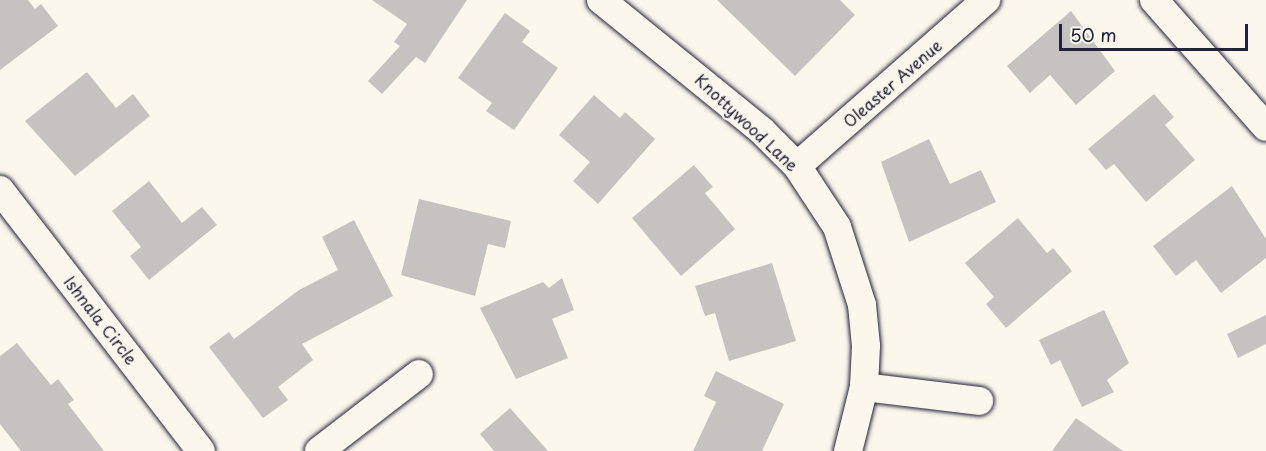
<!DOCTYPE html>
<html>
<head>
<meta charset="utf-8">
<style>
	body { margin:0 }
	#map { position:relative; width:1266px; height:451px; overflow:hidden; background:#fbf7ec; font-family:"Playpen Sans",sans-serif }
	div>[style] { position:absolute }
	[style*='--x'] { left:calc(var(--x)*1px); top:calc(var(--y)*1px); width:calc(var(--w)*1px); rotate:calc(var(--a)*1deg) }
	.building>* { inset:0; background:#c6c2c0 }
	.roads { filter:drop-shadow(0 0 2px #22223b) drop-shadow(0 0 2px #22223b) }
	.street>* { height:28px; margin:-14px; padding:0 14px; transform-origin:14px; border-radius:14px; background:#fbf7ec }
	span { translate:-50% -50%; white-space:nowrap; text-align:center; line-height:1.15; -webkit-text-stroke:4.5px #fbf7ec; paint-order:stroke }
	.street-label { font-size:16px; color:#22223b }
	.scale { position:absolute; left:1059px; top:24px; width:189px; height:27px; box-sizing:border-box; border:3px solid #22223b; border-top:0; padding-left:8px; font-size:18px; line-height:21px; white-space:nowrap; color:#22223b; -webkit-text-stroke:4px #fbf7ec; paint-order:stroke }
</style>
</head>
<body>
<div id="map">
	<div class="building">
		<i style="clip-path:polygon(0 0,28px 0,35px 9px,41px 4px,58px 26px,0 70px)"></i>
		<i style="clip-path:polygon(372px 0,467px 0,425px 63px,416px 57px,382px 94px,368px 81px,400px 46px,394px 42px,407px 24px)"></i>
		<i style="clip-path:polygon(717px 0,840px 0,855px 15px,795px 76px)"></i>
		<i style="clip-path:polygon(1071px 11px,1115px 71px,1076px 105px,1050px 75px,1030px 93px,1007px 66px)"></i>
		<i style="clip-path:polygon(505px 13px,530px 31px,522px 42px,558px 68px,514px 130px,486px 111px,492px 103px,458px 78px)"></i>
		<i style="clip-path:polygon(87px 72px,116px 108px,133px 94px,150px 116px,75px 176px,25px 121px)"></i>
		<i style="clip-path:polygon(1154px 94px,1174px 117px,1165px 125px,1195px 160px,1146px 202px,1114px 164px,1106px 170px,1088px 149px)"></i>
		<i style="clip-path:polygon(594px 95px,620px 118px,625px 112px,655px 139px,598px 204px,573px 181px,590px 162px,559px 135px)"></i>
		<i style="clip-path:polygon(929px 139px,950px 184px,981px 170px,996px 202px,909px 242px,881px 162px)"></i>
		<i style="clip-path:polygon(694px 165px,713px 187px,705px 193px,735px 229px,681px 276px,632px 218px)"></i>
		<i style="clip-path:polygon(149px 181px,182px 223px,202px 207px,217px 225px,149px 280px,130px 256px,141px 247px,112px 211px)"></i>
		<i style="clip-path:polygon(1232px 186px,1266px 239px,1266px 258px,1221px 293px,1196px 260px,1176px 276px,1153px 246px)"></i>
		<i style="clip-path:polygon(419px 199px,511px 221px,505px 248px,488px 244px,475px 296px,401px 275px)"></i>
		<i style="clip-path:polygon(1018px 218px,1047px 253px,1053px 248px,1072px 271px,1006px 328px,986px 304px,994px 297px,965px 263px)"></i>
		<i style="clip-path:polygon(354px 220px,393px 296px,302px 344px,313px 360px,278px 387px,288px 400px,263px 418px,209px 347px,229px 332px,234px 339px,299px 290px,338px 270px,322px 237px)"></i>
		<i style="clip-path:polygon(772px 263px,796px 341px,729px 361px,715px 313px,705px 316px,695px 286px)"></i>
		<i style="clip-path:polygon(562px 278px,574px 310px,552px 319px,568px 358px,516px 379px,480px 308px,543px 282px,549px 288px)"></i>
		<i style="clip-path:polygon(1104px 310px,1129px 363px,1107px 380px,1114px 392px,1082px 407px,1060px 360px,1051px 365px,1039px 340px)"></i>
		<i style="clip-path:polygon(1266px 315px,1266px 344px,1238px 358px,1227px 334px)"></i>
		<i style="clip-path:polygon(17px 343px,51px 385px,58px 379px,74px 400px,68px 404px,104px 451px,21px 451px,0 424px,0 356px)"></i>
		<i style="clip-path:polygon(716px 371px,784px 404px,762px 451px,693px 451px,716px 402px,704px 396px)"></i>
		<i style="clip-path:polygon(510px 408px,548px 451px,494px 451px,480px 434px)"></i>
		<i style="clip-path:polygon(1076px 418px,1123px 451px,1052px 451px)"></i>
	</div>
	<div class="roads">
		<div class="street">
			<i style="--x:601;--y:0;--w:208;--a:39.1"></i>
			<i style="--x:762;--y:131;--w:49;--a:45"></i>
			<i style="--x:797;--y:166;--w:73;--a:56.7"></i>
			<i style="--x:837;--y:227;--w:82;--a:72.2"></i>
			<i style="--x:862;--y:305;--w:41;--a:84.4"></i>
			<i style="--x:866;--y:346;--w:41;--a:92.8"></i>
			<i style="--x:864;--y:387;--w:66;--a:104"></i>
			<i style="--x:1154;--y:0;--w:169;--a:48.6"></i>
			<i style="--x:797;--y:166;--w:252;--a:-41.3"></i>
			<i style="--x:0;--y:190;--w:329;--a:52.4"></i>
			<i style="--x:864;--y:387;--w:116;--a:6.9"></i>
			<i style="--x:319;--y:451;--w:126;--a:-37.6"></i>
		</div>
	</div>
	<div class="street-label">
		<span style="left:892px;top:83px;rotate:-41deg">Oleaster Avenue</span>
		<span style="left:747px;top:122px;rotate:43deg">Knottywood Lane</span>
		<span style="left:101px;top:320px;rotate:52deg">Ishnala Circle</span>
	</div>
	<div class="scale">50 m</div>
</div>
</body>
</html>
